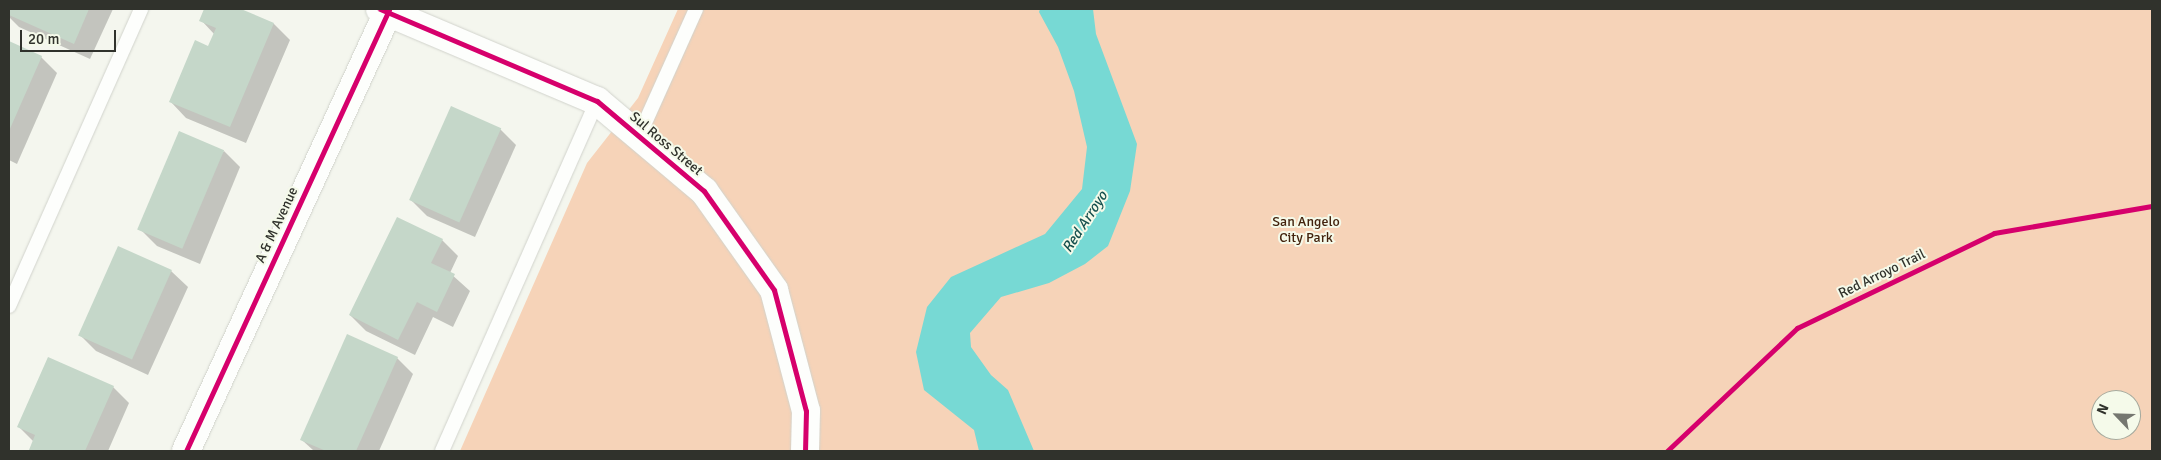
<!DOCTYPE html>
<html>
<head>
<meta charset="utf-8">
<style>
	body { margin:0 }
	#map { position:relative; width:2161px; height:460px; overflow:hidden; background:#f4f6ee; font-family:Signika,sans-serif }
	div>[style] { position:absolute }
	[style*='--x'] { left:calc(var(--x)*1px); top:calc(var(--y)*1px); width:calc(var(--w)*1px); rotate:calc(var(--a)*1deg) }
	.green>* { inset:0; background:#f6d3b8 }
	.water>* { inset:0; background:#77d9d4 }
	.shadow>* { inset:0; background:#0003 }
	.building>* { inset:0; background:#c5d7c9; transform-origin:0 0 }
	.roads { filter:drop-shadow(0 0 1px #d1d3cc) drop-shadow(0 0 1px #d1d3cc) }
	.service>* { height:14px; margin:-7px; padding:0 7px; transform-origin:7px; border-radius:7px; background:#fdfefc }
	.minor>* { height:28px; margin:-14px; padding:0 14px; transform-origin:14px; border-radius:14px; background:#fdfefc }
	.cycleway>* { height:5px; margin:-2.5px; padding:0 2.5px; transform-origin:2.5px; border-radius:2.5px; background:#d6006c }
	span { translate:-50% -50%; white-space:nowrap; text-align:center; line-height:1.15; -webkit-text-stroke:4px #f5faea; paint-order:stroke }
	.street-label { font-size:14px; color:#30322c }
	.park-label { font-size:14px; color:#43230d }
	.water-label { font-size:15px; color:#17514f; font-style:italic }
	.frame { position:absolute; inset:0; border:10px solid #30322c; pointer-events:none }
	.north { position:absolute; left:2091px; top:390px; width:50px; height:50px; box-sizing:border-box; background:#f5faea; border:1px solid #a6aa9e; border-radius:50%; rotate:294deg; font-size:14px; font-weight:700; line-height:20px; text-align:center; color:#30322c }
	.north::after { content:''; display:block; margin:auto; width:18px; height:22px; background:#757770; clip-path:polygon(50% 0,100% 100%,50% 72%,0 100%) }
	.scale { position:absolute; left:20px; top:30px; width:96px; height:22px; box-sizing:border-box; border:2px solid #30322c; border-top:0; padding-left:6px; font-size:15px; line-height:18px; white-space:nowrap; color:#30322c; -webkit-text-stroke:4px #f5faea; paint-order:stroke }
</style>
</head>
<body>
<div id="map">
	<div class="green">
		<i style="clip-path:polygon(evenodd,678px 9px,2152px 9px,2152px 451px,460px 451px,587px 163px,638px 98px,678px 9px,2101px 400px,2131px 400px,2131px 430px,2101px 430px,2101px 400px)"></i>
	</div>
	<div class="water">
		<i style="clip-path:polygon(1040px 9px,1093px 9px,1096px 34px,1137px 144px,1130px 191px,1108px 246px,1085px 264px,1049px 283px,1001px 297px,970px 333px,971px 347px,991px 375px,1008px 390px,1034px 451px,979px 451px,974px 430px,924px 390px,916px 352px,927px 307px,951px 277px,1045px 234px,1082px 189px,1087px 147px,1074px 91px,1058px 47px,1039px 12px)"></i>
	</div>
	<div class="shadow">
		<i style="clip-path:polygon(9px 9px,113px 9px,90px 59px,19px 27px,9px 17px)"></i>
		<i style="clip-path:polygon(205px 9px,237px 9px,274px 24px,290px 40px,246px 143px,186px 118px,170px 101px,209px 48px,215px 35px,201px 20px)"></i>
		<i style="clip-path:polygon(9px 43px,41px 57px,57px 73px,17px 164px,9px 160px)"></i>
		<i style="clip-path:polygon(500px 129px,516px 145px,475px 237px,427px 216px,411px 200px)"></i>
		<i style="clip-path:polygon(224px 151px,240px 167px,200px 264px,157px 246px,141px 230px)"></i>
		<i style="clip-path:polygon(442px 240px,458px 256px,450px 273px,470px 291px,453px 327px,433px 317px,415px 355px,366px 331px,350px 315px)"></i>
		<i style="clip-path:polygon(171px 271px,188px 287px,148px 375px,96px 351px,80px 335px)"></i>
		<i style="clip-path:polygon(397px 358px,413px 374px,379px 451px,314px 451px,302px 440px)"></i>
		<i style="clip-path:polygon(113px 387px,129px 403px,108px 451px,32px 451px,30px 449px,34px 442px,18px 426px)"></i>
	</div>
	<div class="building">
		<i style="clip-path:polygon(9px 9px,89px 9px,74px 44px,9px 15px)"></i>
		<i style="clip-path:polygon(204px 9px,241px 9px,274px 23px,230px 127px,169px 102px,195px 40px,208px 46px,216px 28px,199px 21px)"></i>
		<i style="clip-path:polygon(9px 41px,42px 56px,9px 131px)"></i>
		<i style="left:451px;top:106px;width:55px;height:103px;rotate:24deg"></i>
		<i style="left:179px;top:131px;width:49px;height:107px;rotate:23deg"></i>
		<i style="clip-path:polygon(397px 217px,443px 239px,431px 263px,455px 274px,437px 312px,417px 302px,398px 340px,349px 315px)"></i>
		<i style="left:118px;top:246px;width:59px;height:98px;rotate:24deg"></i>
		<i style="clip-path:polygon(347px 334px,398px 357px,356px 451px,326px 451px,300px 440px)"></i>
		<i style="clip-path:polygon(48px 357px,114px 386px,85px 451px,33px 451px,29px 450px,35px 435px,17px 427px)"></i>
	</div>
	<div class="roads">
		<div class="service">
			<i style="--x:639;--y:136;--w:139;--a:-65.8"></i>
			<i style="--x:9;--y:306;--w:325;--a:-66"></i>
			<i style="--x:442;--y:451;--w:383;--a:-66.1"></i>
		</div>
		<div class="minor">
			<i style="--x:380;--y:9;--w:236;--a:23"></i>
			<i style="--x:597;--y:101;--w:140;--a:40.1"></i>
			<i style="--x:704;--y:191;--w:121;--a:54.7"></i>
			<i style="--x:774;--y:290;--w:125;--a:75.2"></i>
			<i style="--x:806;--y:411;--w:40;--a:91.4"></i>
			<i style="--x:186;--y:451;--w:486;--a:-65.3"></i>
		</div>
	</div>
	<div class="cycleway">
		<i style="--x:380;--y:9;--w:236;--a:23"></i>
		<i style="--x:597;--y:101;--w:140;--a:40.1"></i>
		<i style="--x:704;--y:191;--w:121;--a:54.7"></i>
		<i style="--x:774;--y:290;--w:125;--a:75.2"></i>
		<i style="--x:806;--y:411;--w:40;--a:91.4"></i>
		<i style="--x:186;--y:451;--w:486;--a:-65.3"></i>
		<i style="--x:1667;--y:451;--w:179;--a:-43.4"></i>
		<i style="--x:1797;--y:328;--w:219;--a:-25.7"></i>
		<i style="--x:1994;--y:233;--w:160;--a:-9.7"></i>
	</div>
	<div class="street-label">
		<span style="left:666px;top:144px;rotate:40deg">Sul Ross Street</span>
		<span style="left:277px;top:225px;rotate:-65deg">A &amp; M Avenue</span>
		<span style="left:1882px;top:274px;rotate:-26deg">Red Arroyo Trail</span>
	</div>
	<div class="park-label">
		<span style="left:1306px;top:230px">San Angelo<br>City Park</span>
	</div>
	<div class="water-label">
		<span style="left:1085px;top:222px;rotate:-57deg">Red Arroyo</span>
	</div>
	<div class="frame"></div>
	<div class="north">N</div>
	<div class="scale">20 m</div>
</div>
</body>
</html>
